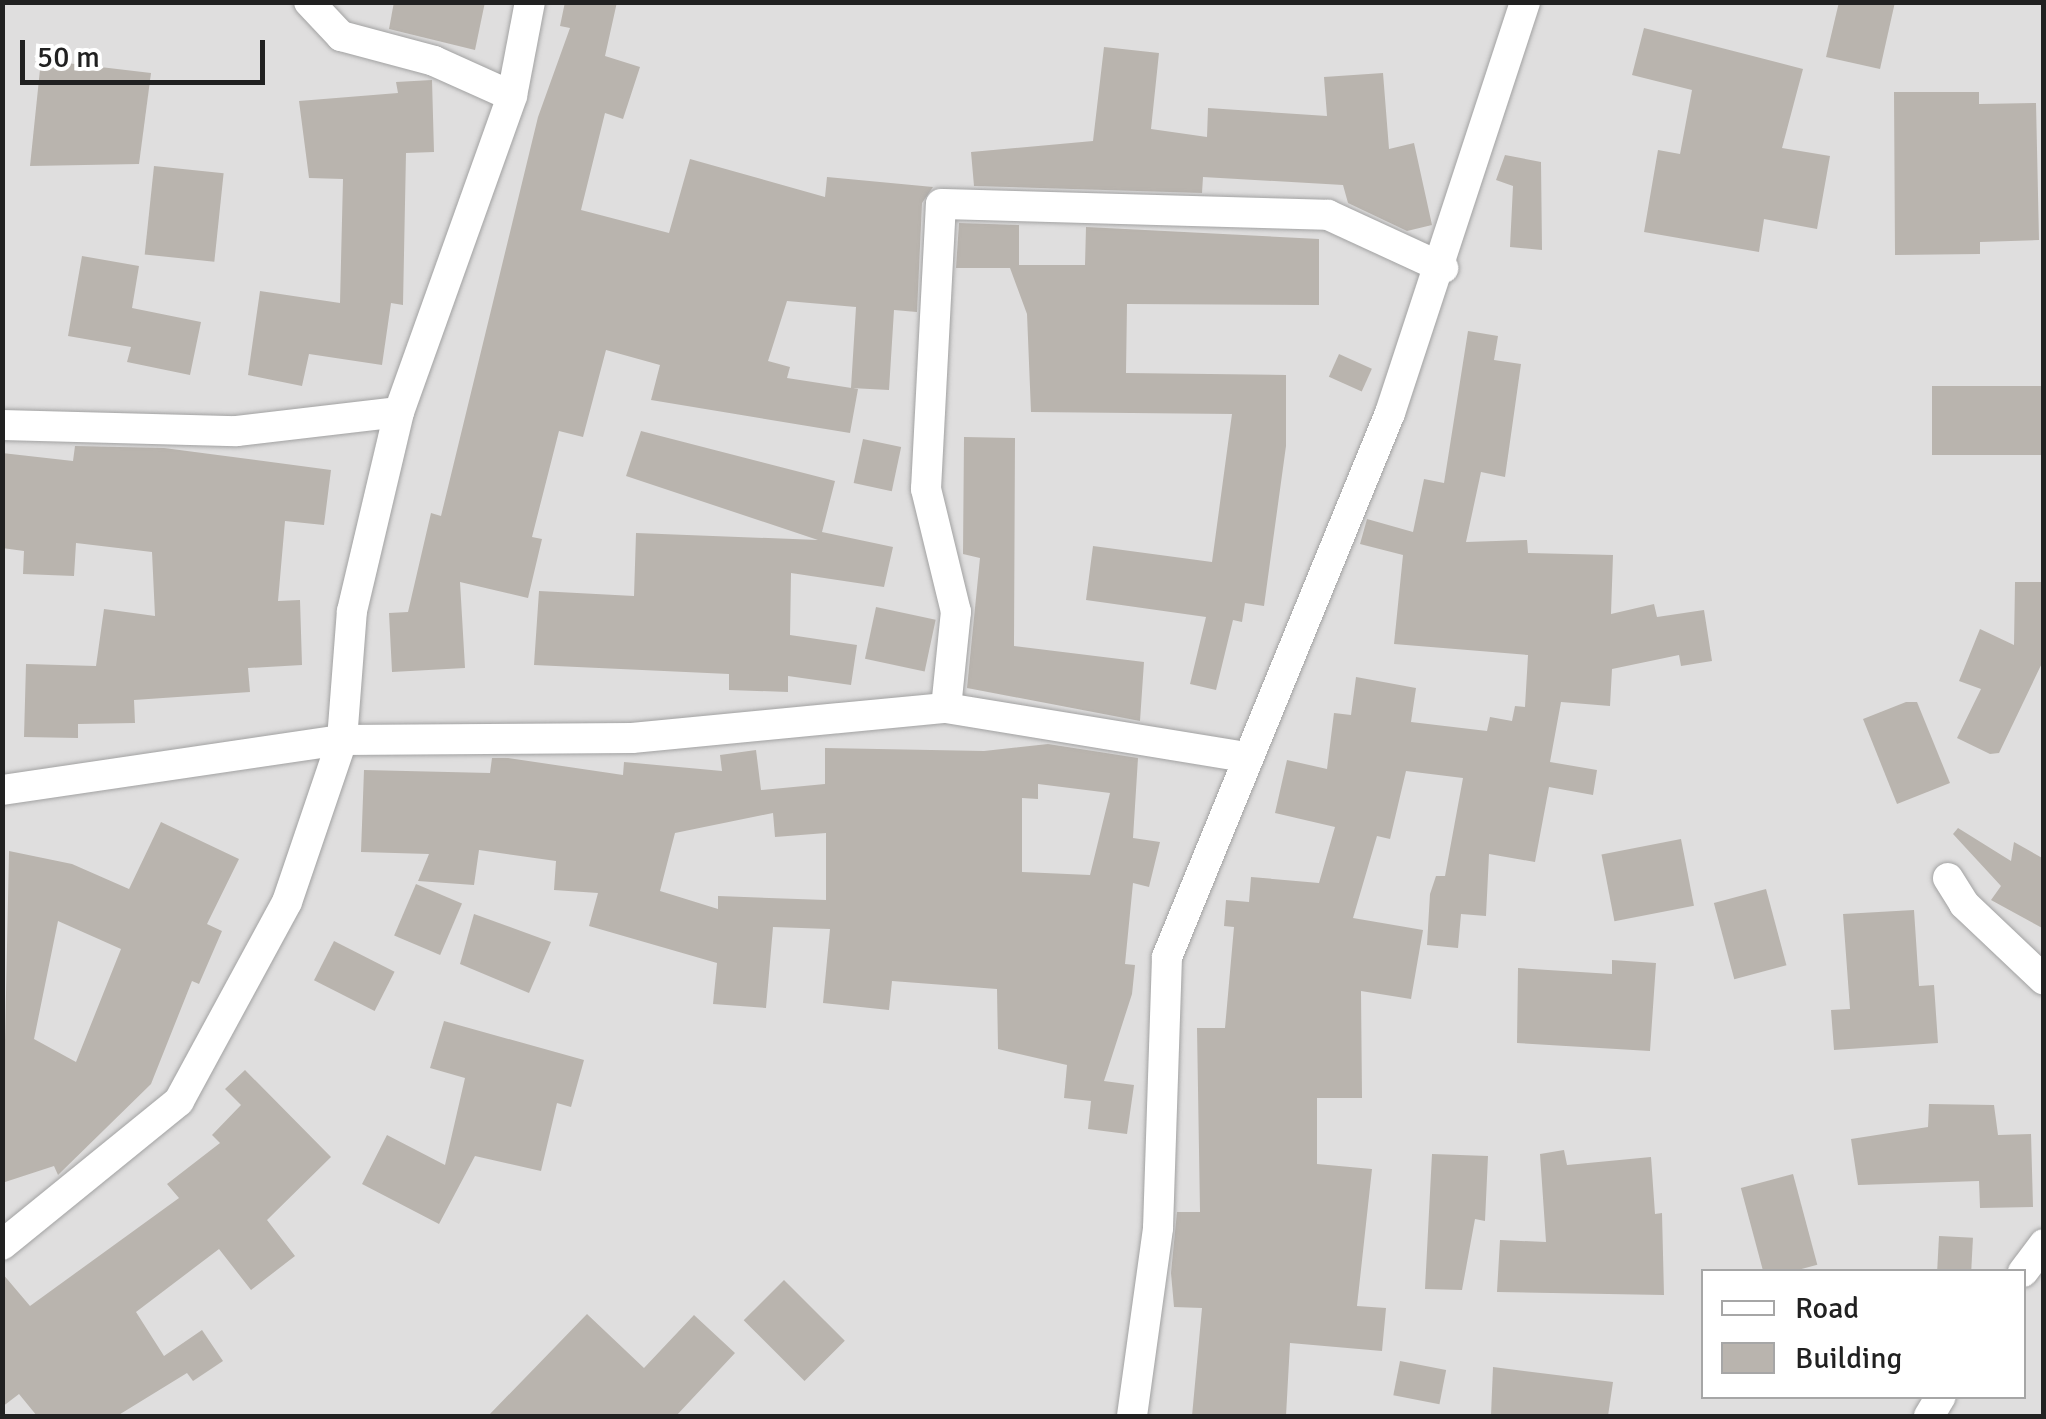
<!DOCTYPE html>
<html>
<head>
<meta charset="utf-8">
<style>
	body { margin:0 }
	#map { position:relative; width:2046px; height:1419px; overflow:hidden; background:#f0eee9; font-family:Signika,sans-serif }
	div>[style] { position:absolute }
	[style*='--x'] { left:calc(var(--x)*1px); top:calc(var(--y)*1px); width:calc(var(--w)*1px); rotate:calc(var(--a)*1deg) }
	.residential>* { inset:0; background:#dfdede }
	.building>* { inset:0; background:#b9b4ae; transform-origin:0 0 }
	.roads { filter:drop-shadow(0 0 2px #a2a2a2) drop-shadow(0 0 2px #a2a2a2) }
	.street>* { height:30px; margin:-15px; padding:0 15px; transform-origin:15px; border-radius:15px; background:#fff }
	span { translate:-50% -50%; white-space:nowrap; text-align:center; line-height:1.15; -webkit-text-stroke:8px #fff; paint-order:stroke }
	.frame { position:absolute; inset:0; border:5px solid #212121; pointer-events:none }
	.legend { position:absolute; left:1701px; top:1269px; width:325px; height:130px; box-sizing:border-box; background:#fff; border:2px solid #a6a6a6; margin:0; padding:12px 18px; list-style:none; font-size:30px; color:#212121 }
	.legend li { display:flex; align-items:center; gap:20px; height:50px }
	.legend b { width:50px; border:2px solid #a6a6a6 }
	.scale { position:absolute; left:20px; top:40px; width:245px; height:45px; box-sizing:border-box; border:5px solid #212121; border-top:0; padding-left:12px; font-size:30px; line-height:35px; white-space:nowrap; color:#212121; -webkit-text-stroke:8px #fff; paint-order:stroke }
</style>
</head>
<body>
<div id="map">
	<div class="residential">
		<i style="clip-path:polygon(evenodd,3px 3px,2043px 3px,2043px 1416px,3px 1416px,3px 3px,1704px 1272px,2024px 1272px,2024px 1396px,1704px 1396px,1704px 1272px)"></i>
	</div>
	<div class="building">
		<i style="clip-path:polygon(394px 2px,485px 2px,475px 50px,389px 29px)"></i>
		<i style="clip-path:polygon(565px 2px,617px 2px,605px 56px,640px 67px,623px 119px,605px 113px,581px 210px,669px 233px,690px 159px,825px 197px,827px 177px,933px 187px,922px 203px,917px 312px,894px 310px,889px 390px,851px 388px,856px 307px,787px 301px,768px 361px,790px 367px,787px 378px,858px 389px,850px 433px,651px 400px,660px 365px,606px 350px,583px 437px,559px 431px,532px 537px,542px 539px,528px 598px,460px 582px,465px 668px,392px 672px,389px 613px,408px 612px,431px 513px,441px 516px,538px 117px,570px 28px,560px 26px)"></i>
		<i style="clip-path:polygon(1839px 2px,1895px 2px,1880px 69px,1826px 57px)"></i>
		<i style="clip-path:polygon(1644px 28px,1803px 69px,1782px 148px,1830px 156px,1817px 229px,1764px 219px,1759px 252px,1644px 232px,1658px 150px,1680px 154px,1692px 90px,1632px 75px)"></i>
		<i style="clip-path:polygon(1104px 47px,1159px 53px,1151px 129px,1207px 137px,1208px 108px,1327px 116px,1324px 77px,1383px 73px,1389px 149px,1414px 143px,1432px 225px,1407px 231px,1348px 203px,1343px 185px,1203px 177px,1202px 193px,974px 186px,971px 152px,1093px 141px)"></i>
		<i style="clip-path:polygon(41px 60px,151px 73px,139px 164px,30px 166px)"></i>
		<i style="clip-path:polygon(432px 80px,434px 152px,406px 153px,403px 305px,391px 303px,382px 365px,309px 354px,302px 386px,248px 375px,260px 291px,340px 303px,343px 179px,309px 178px,299px 101px,398px 93px,396px 82px)"></i>
		<i style="clip-path:polygon(1894px 92px,1979px 92px,1979px 104px,2036px 103px,2039px 240px,1980px 242px,1980px 254px,1895px 255px)"></i>
		<i style="clip-path:polygon(1505px 155px,1541px 162px,1542px 250px,1510px 247px,1513px 186px,1496px 180px)"></i>
		<i style="left:154px;top:166px;width:70px;height:89px;rotate:6deg"></i>
		<i style="clip-path:polygon(959px 223px,1019px 225px,1019px 265px,1085px 265px,1086px 227px,1319px 239px,1319px 305px,1127px 304px,1126px 373px,1286px 375px,1286px 446px,1264px 606px,1245px 603px,1242px 622px,1233px 620px,1216px 690px,1190px 684px,1206px 617px,1086px 600px,1093px 546px,1212px 562px,1232px 414px,1031px 412px,1027px 314px,1010px 268px,956px 268px)"></i>
		<i style="clip-path:polygon(82px 256px,139px 266px,132px 308px,201px 322px,190px 375px,127px 362px,131px 347px,68px 336px)"></i>
		<i style="clip-path:polygon(1468px 331px,1498px 336px,1494px 360px,1521px 364px,1505px 477px,1481px 472px,1466px 542px,1527px 540px,1528px 553px,1613px 555px,1611px 614px,1654px 604px,1657px 617px,1704px 610px,1712px 661px,1681px 666px,1679px 655px,1612px 669px,1610px 706px,1561px 702px,1550px 762px,1597px 770px,1593px 795px,1549px 787px,1535px 862px,1489px 854px,1486px 916px,1461px 914px,1458px 948px,1427px 945px,1430px 894px,1436px 876px,1445px 876px,1463px 778px,1406px 771px,1390px 839px,1377px 836px,1353px 918px,1423px 930px,1411px 999px,1361px 991px,1362px 1098px,1317px 1098px,1317px 1164px,1372px 1169px,1357px 1306px,1386px 1308px,1382px 1351px,1290px 1343px,1286px 1416px,1192px 1416px,1202px 1308px,1174px 1307px,1171px 1273px,1177px 1212px,1200px 1212px,1197px 1028px,1225px 1028px,1234px 927px,1224px 926px,1226px 900px,1249px 902px,1251px 877px,1319px 883px,1335px 827px,1275px 813px,1287px 760px,1327px 769px,1334px 713px,1351px 715px,1356px 677px,1416px 688px,1411px 722px,1487px 731px,1490px 717px,1512px 721px,1515px 706px,1525px 707px,1528px 655px,1394px 644px,1403px 555px,1360px 544px,1367px 519px,1413px 532px,1424px 479px,1444px 483px)"></i>
		<i style="left:1339px;top:354px;width:36px;height:25px;rotate:24deg"></i>
		<i style="left:2044px;top:386px;width:69px;height:112px;rotate:90deg"></i>
		<i style="clip-path:polygon(641px 431px,835px 481px,822px 532px,893px 547px,884px 587px,791px 573px,790px 635px,857px 645px,851px 685px,788px 676px,788px 692px,729px 690px,729px 674px,534px 665px,539px 591px,634px 596px,636px 533px,818px 540px,626px 476px)"></i>
		<i style="clip-path:polygon(964px 437px,1015px 438px,1014px 646px,1144px 662px,1140px 721px,967px 688px,980px 558px,963px 554px)"></i>
		<i style="left:863px;top:439px;width:39px;height:45px;rotate:12deg"></i>
		<i style="clip-path:polygon(75px 446px,164px 448px,331px 470px,324px 525px,285px 521px,278px 601px,300px 600px,302px 665px,248px 668px,250px 692px,134px 700px,135px 723px,78px 724px,78px 738px,24px 737px,26px 664px,96px 666px,104px 609px,155px 616px,152px 552px,76px 543px,74px 576px,23px 574px,24px 551px,2px 548px,2px 453px,73px 461px)"></i>
		<i style="clip-path:polygon(2015px 582px,2044px 582px,2044px 659px,1999px 753px,1990px 754px,1957px 738px,1981px 689px,1959px 681px,1980px 629px,2014px 645px)"></i>
		<i style="left:876px;top:607px;width:61px;height:53px;rotate:12deg"></i>
		<i style="clip-path:polygon(1906px 702px,1917px 702px,1950px 783px,1897px 804px,1863px 719px)"></i>
		<i style="clip-path:polygon(evenodd,1048px 744px,1138px 758px,1133px 838px,1160px 842px,1149px 887px,1133px 883px,1125px 964px,1135px 965px,1132px 994px,1104px 1081px,1134px 1085px,1127px 1134px,1088px 1129px,1091px 1101px,1064px 1098px,1067px 1065px,998px 1049px,997px 989px,892px 981px,889px 1010px,823px 1003px,830px 929px,773px 927px,766px 1008px,713px 1004px,717px 963px,589px 926px,598px 893px,554px 890px,556px 861px,479px 850px,474px 885px,418px 881px,429px 854px,361px 852px,364px 770px,490px 773px,492px 758px,508px 758px,623px 775px,624px 762px,722px 771px,720px 755px,756px 750px,761px 790px,825px 784px,825px 748px,984px 751px,1048px 744px,1038px 784px,1110px 793px,1090px 875px,1022px 872px,1022px 798px,1038px 799px,1038px 784px,1048px 744px,773px 813px,775px 837px,826px 833px,826px 900px,718px 896px,718px 909px,660px 891px,675px 833px,773px 813px)"></i>
		<i style="clip-path:polygon(evenodd,161px 822px,239px 859px,207px 924px,222px 931px,199px 984px,192px 981px,151px 1084px,58px 1175px,54px 1166px,2px 1183px,9px 851px,72px 864px,129px 889px,161px 822px,58px 921px,121px 949px,76px 1062px,34px 1039px,58px 921px)"></i>
		<i style="clip-path:polygon(1958px 828px,2011px 861px,2014px 842px,2044px 859px,2044px 929px,1991px 900px,2001px 886px,1953px 834px)"></i>
		<i style="left:1681px;top:839px;width:68px;height:81px;rotate:79deg"></i>
		<i style="left:416px;top:884px;width:50px;height:56px;rotate:23deg"></i>
		<i style="left:1766px;top:889px;width:79px;height:54px;rotate:75deg"></i>
		<i style="clip-path:polygon(1914px 910px,1919px 986px,1934px 985px,1938px 1043px,1834px 1050px,1831px 1010px,1850px 1009px,1843px 914px)"></i>
		<i style="clip-path:polygon(474px 914px,551px 942px,529px 993px,460px 964px)"></i>
		<i style="left:334px;top:941px;width:68px;height:44px;rotate:27deg"></i>
		<i style="clip-path:polygon(1612px 960px,1656px 963px,1650px 1051px,1517px 1043px,1518px 968px,1612px 974px)"></i>
		<i style="clip-path:polygon(444px 1021px,584px 1060px,571px 1107px,557px 1103px,541px 1171px,475px 1156px,439px 1224px,362px 1184px,387px 1135px,445px 1165px,465px 1078px,430px 1068px)"></i>
		<i style="clip-path:polygon(245px 1070px,331px 1157px,267px 1220px,295px 1256px,251px 1290px,219px 1249px,136px 1312px,164px 1356px,202px 1330px,223px 1361px,193px 1381px,187px 1373px,117px 1416px,37px 1416px,19px 1394px,2px 1407px,2px 1273px,30px 1306px,179px 1198px,167px 1184px,220px 1143px,212px 1135px,241px 1105px,225px 1089px)"></i>
		<i style="clip-path:polygon(1929px 1104px,1994px 1105px,1998px 1135px,2031px 1134px,2033px 1207px,1980px 1208px,1979px 1181px,1858px 1185px,1851px 1139px,1928px 1127px)"></i>
		<i style="clip-path:polygon(1564px 1150px,1567px 1165px,1651px 1157px,1655px 1214px,1662px 1213px,1664px 1295px,1497px 1292px,1500px 1240px,1546px 1242px,1540px 1154px)"></i>
		<i style="clip-path:polygon(1432px 1154px,1488px 1156px,1485px 1221px,1475px 1219px,1462px 1290px,1425px 1289px)"></i>
		<i style="left:1793px;top:1174px;width:94px;height:54px;rotate:75deg"></i>
		<i style="left:1939px;top:1236px;width:34px;height:36px;rotate:3deg"></i>
		<i style="left:784px;top:1280px;width:86px;height:57px;rotate:45deg"></i>
		<i style="clip-path:polygon(587px 1314px,644px 1368px,694px 1315px,735px 1353px,676px 1416px,488px 1416px)"></i>
		<i style="left:1400px;top:1361px;width:47px;height:35px;rotate:11deg"></i>
		<i style="clip-path:polygon(1493px 1367px,1613px 1382px,1608px 1416px,1491px 1416px)"></i>
	</div>
	<div class="roads">
		<div class="street">
			<i style="--x:309;--y:2;--w:47;--a:46.7"></i>
			<i style="--x:341;--y:36;--w:96;--a:15"></i>
			<i style="--x:434;--y:61;--w:85;--a:24.2"></i>
			<i style="--x:2;--y:425;--w:235;--a:1.5"></i>
			<i style="--x:237;--y:431;--w:163;--a:-6.7"></i>
			<i style="--x:946;--y:708;--w:97;--a:-84.1"></i>
			<i style="--x:956;--y:612;--w:127;--a:-103.7"></i>
			<i style="--x:926;--y:489;--w:285;--a:-87"></i>
			<i style="--x:941;--y:204;--w:387;--a:1.6"></i>
			<i style="--x:1328;--y:215;--w:127;--a:24.7"></i>
			<i style="--x:2;--y:790;--w:344;--a:-8.4"></i>
			<i style="--x:342;--y:740;--w:290;--a:-0.4"></i>
			<i style="--x:632;--y:738;--w:315;--a:-5.5"></i>
			<i style="--x:946;--y:708;--w:304;--a:9.3"></i>
			<i style="--x:1948;--y:878;--w:31;--a:58"></i>
			<i style="--x:1964;--y:904;--w:110;--a:43.5"></i>
			<i style="--x:2;--y:1245;--w:228;--a:-39.1"></i>
			<i style="--x:179;--y:1101;--w:226;--a:-61.5"></i>
			<i style="--x:287;--y:902;--w:171;--a:-71.2"></i>
			<i style="--x:342;--y:740;--w:129;--a:-85.6"></i>
			<i style="--x:352;--y:611;--w:204;--a:-76.7"></i>
			<i style="--x:399;--y:412;--w:336;--a:-70.3"></i>
			<i style="--x:512;--y:96;--w:96;--a:-79.2"></i>
			<i style="--x:2023;--y:1272;--w:35;--a:-53"></i>
			<i style="--x:1132;--y:1416;--w:190;--a:-82.1"></i>
			<i style="--x:1158;--y:1228;--w:271;--a:-88.1"></i>
			<i style="--x:1167;--y:957;--w:588;--a:-67.71"></i>
			<i style="--x:1390;--y:413;--w:433;--a:-71.8"></i>
			<i style="--x:1929;--y:1416;--w:23;--a:-59"></i>
		</div>
	</div>
	<div class="frame"></div>
	<ul class="legend">
	<li><b style="height:12px;background:#fff"></b>Road</li>
	<li><b style="height:28px;background:#b9b4ae"></b>Building</li>
	</ul>
	<div class="scale">50 m</div>
</div>
</body>
</html>
